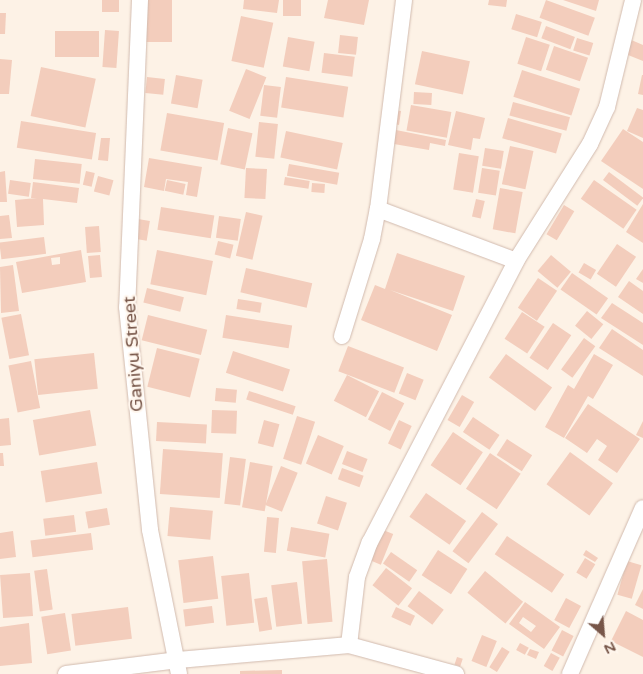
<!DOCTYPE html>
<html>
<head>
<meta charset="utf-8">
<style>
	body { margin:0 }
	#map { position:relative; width:643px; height:674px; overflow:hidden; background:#fdf2e6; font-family:"Varela Round",sans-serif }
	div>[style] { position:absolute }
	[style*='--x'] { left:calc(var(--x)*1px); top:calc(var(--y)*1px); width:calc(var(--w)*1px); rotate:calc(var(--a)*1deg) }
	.building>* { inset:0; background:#f3cdbc; transform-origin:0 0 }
	.roads { filter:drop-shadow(0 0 1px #d1baae) drop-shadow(0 0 1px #d1baae) }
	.street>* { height:16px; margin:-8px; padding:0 8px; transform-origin:8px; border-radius:8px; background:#fff }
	span { translate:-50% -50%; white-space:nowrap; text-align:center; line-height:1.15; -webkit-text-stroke:4px #fff6ed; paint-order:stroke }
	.street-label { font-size:18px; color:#775649 }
	.north { position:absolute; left:578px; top:609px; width:50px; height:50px; -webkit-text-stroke:4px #fff6ed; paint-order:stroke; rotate:153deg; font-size:14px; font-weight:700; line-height:20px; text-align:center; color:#775649 }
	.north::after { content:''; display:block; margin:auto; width:18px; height:22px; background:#775649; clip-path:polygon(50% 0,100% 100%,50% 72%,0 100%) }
</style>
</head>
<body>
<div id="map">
	<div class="building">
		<i style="left:102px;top:0;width:17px;height:12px"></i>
		<i style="left:146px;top:0;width:26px;height:42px"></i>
		<i style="clip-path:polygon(244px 0,279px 0,277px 13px,243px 9px)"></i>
		<i style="left:283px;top:0;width:18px;height:16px"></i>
		<i style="clip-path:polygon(328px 0,369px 0,364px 25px,324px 18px)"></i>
		<i style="clip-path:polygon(489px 0,507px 0,506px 7px,488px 5px)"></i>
		<i style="left:546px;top:0;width:52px;height:19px;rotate:20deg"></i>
		<i style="clip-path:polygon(563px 0,599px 0,596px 11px)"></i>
		<i style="clip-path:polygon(0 13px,6px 13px,5px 34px,0 34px)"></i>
		<i style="left:516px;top:14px;width:27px;height:16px;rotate:17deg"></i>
		<i style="left:241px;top:16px;width:33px;height:46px;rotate:12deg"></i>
		<i style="left:546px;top:26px;width:31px;height:13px;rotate:21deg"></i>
		<i style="left:105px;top:30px;width:14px;height:37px;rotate:4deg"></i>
		<i style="left:55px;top:31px;width:44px;height:26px"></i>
		<i style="left:340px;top:35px;width:18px;height:18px;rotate:6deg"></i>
		<i style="left:288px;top:37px;width:27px;height:30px;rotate:10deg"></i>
		<i style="left:526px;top:37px;width:25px;height:28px;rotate:18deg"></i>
		<i style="left:577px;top:38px;width:17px;height:13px;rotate:17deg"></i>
		<i style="clip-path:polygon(629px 39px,643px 45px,643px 61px,623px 53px)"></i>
		<i style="left:554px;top:46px;width:36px;height:25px;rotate:19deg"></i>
		<i style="left:422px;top:51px;width:49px;height:34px;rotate:12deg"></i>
		<i style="left:324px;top:53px;width:31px;height:20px;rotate:7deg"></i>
		<i style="clip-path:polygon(0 59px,12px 60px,9px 94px,0 94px)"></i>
		<i style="left:41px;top:67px;width:56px;height:50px;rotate:12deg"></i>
		<i style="left:246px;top:69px;width:22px;height:45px;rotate:22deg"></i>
		<i style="left:522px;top:70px;width:61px;height:28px;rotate:18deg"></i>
		<i style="left:176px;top:75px;width:27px;height:29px;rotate:10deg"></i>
		<i style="clip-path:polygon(642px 75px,643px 75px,643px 95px,638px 94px)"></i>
		<i style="left:147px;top:77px;width:18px;height:16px;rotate:6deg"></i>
		<i style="left:286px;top:77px;width:63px;height:31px;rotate:9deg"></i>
		<i style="left:264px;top:85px;width:17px;height:31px;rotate:7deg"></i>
		<i style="left:414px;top:92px;width:18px;height:12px;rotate:3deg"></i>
		<i style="left:513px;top:102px;width:59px;height:14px;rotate:15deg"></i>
		<i style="left:411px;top:105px;width:41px;height:26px;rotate:10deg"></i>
		<i style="clip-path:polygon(637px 108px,643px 110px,643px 138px,627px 131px)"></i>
		<i style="clip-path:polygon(391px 110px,401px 111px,399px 125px,390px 123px)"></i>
		<i style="clip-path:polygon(456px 111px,485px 118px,480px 139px,473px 138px,471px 150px,448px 145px)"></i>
		<i style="left:167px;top:113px;width:58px;height:38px;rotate:10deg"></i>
		<i style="left:508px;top:118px;width:56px;height:21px;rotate:16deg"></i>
		<i style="left:21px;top:121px;width:76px;height:27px;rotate:9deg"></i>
		<i style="left:259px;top:122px;width:19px;height:35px;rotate:6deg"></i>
		<i style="left:228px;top:128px;width:25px;height:37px;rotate:12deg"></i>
		<i style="clip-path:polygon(391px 129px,446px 140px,445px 146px,430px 143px,429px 150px,388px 143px)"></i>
		<i style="clip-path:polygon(623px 129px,643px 142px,643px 189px,601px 161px)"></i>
		<i style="left:286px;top:131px;width:58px;height:27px;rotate:12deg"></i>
		<i style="clip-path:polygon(101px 138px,110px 138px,108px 161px,98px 160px)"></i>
		<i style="left:510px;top:146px;width:24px;height:39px;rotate:12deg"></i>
		<i style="left:485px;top:148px;width:19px;height:18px;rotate:9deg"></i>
		<i style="left:459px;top:153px;width:20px;height:37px;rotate:9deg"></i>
		<i style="clip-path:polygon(149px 158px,202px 167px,197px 197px,186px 195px,188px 182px,166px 179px,164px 191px,144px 187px)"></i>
		<i style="left:35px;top:159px;width:47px;height:20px;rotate:6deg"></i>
		<i style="left:289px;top:164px;width:51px;height:12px;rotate:10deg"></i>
		<i style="left:246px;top:168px;width:21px;height:30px;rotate:3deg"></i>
		<i style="left:482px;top:168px;width:18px;height:25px;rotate:9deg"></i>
		<i style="clip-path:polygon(5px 171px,7px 202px,0 202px,0 172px)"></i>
		<i style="left:86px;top:171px;width:9px;height:14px;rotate:13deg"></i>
		<i style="left:609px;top:172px;width:43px;height:10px;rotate:37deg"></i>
		<i style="left:98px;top:176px;width:16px;height:16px;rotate:15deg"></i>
		<i style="left:285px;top:177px;width:25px;height:8px;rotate:9deg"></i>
		<i style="left:10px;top:180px;width:21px;height:14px;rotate:8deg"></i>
		<i style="left:167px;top:180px;width:19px;height:11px;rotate:12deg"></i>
		<i style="left:594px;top:180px;width:52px;height:23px;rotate:35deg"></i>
		<i style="clip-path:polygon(33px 182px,79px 188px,77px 203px,43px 199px,44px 225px,17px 227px,15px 200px,37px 198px,31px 198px)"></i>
		<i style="left:312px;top:183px;width:13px;height:9px;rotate:4deg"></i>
		<i style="left:500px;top:188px;width:23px;height:42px;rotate:10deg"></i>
		<i style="left:476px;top:199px;width:9px;height:18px;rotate:13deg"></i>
		<i style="clip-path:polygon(643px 204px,643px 243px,626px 232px)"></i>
		<i style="left:564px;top:205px;width:12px;height:34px;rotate:31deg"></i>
		<i style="left:161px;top:207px;width:54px;height:23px;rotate:9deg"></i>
		<i style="left:246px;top:212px;width:17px;height:45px;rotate:13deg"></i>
		<i style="clip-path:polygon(9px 215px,12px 238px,0 239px,0 216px)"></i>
		<i style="left:219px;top:216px;width:22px;height:22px;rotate:8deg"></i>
		<i style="left:138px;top:219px;width:12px;height:20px;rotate:9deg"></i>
		<i style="left:99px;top:226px;width:26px;height:14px;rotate:86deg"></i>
		<i style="left:44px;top:237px;width:17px;height:45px;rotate:83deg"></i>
		<i style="left:218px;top:241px;width:16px;height:14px;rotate:14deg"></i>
		<i style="left:617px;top:244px;width:23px;height:36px;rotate:34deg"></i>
		<i style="clip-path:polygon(evenodd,81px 250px,86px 282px,22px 293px,16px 262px,81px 250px,60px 257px,60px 264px,52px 265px,51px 258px,60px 257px)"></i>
		<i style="left:157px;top:250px;width:57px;height:35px;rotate:11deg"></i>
		<i style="clip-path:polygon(397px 253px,465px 276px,453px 311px,390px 290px,452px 315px,437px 351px,361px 320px,375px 285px,385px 289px)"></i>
		<i style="left:100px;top:255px;width:22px;height:12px;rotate:85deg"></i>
		<i style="left:551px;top:255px;width:26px;height:21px;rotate:40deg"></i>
		<i style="left:584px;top:263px;width:14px;height:11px;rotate:30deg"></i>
		<i style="clip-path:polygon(13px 265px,19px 311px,1px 313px,0 267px)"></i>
		<i style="left:246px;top:268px;width:68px;height:25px;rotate:13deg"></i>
		<i style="clip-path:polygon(643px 269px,643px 283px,636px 279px)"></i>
		<i style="left:572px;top:273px;width:44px;height:20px;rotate:35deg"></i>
		<i style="left:538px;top:278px;width:23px;height:36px;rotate:34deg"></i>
		<i style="clip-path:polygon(629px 281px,643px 291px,643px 314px,618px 297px)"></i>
		<i style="left:147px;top:288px;width:38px;height:15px;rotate:14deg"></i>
		<i style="left:238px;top:299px;width:24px;height:10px;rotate:9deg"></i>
		<i style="clip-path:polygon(612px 303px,643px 323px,643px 345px,601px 318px)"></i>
		<i style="left:587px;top:311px;width:21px;height:19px;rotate:39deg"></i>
		<i style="left:522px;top:312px;width:27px;height:32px;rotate:33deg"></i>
		<i style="left:21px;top:314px;width:42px;height:20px;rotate:79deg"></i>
		<i style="left:148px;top:315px;width:61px;height:26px;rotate:14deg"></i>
		<i style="left:226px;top:315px;width:67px;height:23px;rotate:9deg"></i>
		<i style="left:553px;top:323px;width:22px;height:42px;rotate:34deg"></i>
		<i style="clip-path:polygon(612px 329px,643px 350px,643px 376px,599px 348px)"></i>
		<i style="left:584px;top:338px;width:14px;height:39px;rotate:36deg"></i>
		<i style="left:348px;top:346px;width:60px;height:27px;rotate:21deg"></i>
		<i style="left:157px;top:348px;width:44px;height:40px;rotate:14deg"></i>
		<i style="left:233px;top:351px;width:60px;height:23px;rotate:18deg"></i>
		<i style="left:94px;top:353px;width:36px;height:60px;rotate:84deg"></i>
		<i style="left:506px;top:354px;width:57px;height:29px;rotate:36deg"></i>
		<i style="clip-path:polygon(594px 354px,613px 365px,593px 399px,588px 396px,564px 438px,545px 427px,568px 385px,574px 389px)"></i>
		<i style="left:31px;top:361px;width:48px;height:23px;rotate:79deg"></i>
		<i style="left:407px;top:373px;width:18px;height:22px;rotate:22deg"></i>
		<i style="left:347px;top:375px;width:36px;height:29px;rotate:27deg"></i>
		<i style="left:216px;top:388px;width:21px;height:13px;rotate:5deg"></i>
		<i style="left:249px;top:391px;width:49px;height:9px;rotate:18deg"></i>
		<i style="left:382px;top:392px;width:25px;height:31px;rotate:27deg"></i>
		<i style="left:462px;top:395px;width:14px;height:29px;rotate:30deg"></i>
		<i style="clip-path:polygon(588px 404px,640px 439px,617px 473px,598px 460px,607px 446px,597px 439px,587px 453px,565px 438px)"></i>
		<i style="left:90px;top:410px;width:36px;height:58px;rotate:80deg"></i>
		<i style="left:212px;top:410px;width:25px;height:23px;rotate:2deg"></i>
		<i style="left:297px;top:416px;width:19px;height:45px;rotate:18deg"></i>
		<i style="left:473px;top:417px;width:32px;height:18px;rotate:34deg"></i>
		<i style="clip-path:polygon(9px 418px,11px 445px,0 446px,0 419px)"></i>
		<i style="left:264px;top:420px;width:16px;height:24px;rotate:15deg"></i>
		<i style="left:399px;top:420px;width:14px;height:26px;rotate:25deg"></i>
		<i style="clip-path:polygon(643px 421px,643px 438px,636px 435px)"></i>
		<i style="left:157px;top:422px;width:50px;height:19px;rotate:3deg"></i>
		<i style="left:453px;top:432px;width:36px;height:40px;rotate:34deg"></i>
		<i style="left:318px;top:435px;width:28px;height:31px;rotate:23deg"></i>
		<i style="left:507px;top:439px;width:30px;height:19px;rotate:33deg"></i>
		<i style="left:163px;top:449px;width:60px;height:45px;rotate:4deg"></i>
		<i style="left:347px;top:451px;width:22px;height:14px;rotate:21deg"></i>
		<i style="left:570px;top:452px;width:53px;height:40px;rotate:36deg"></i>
		<i style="clip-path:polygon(0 453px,3px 453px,4px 466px,0 466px)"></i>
		<i style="left:490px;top:453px;width:37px;height:43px;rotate:34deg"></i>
		<i style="left:230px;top:457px;width:16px;height:47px;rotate:7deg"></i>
		<i style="left:97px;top:462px;width:32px;height:57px;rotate:81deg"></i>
		<i style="left:250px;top:462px;width:23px;height:46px;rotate:10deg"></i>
		<i style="left:281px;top:466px;width:18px;height:42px;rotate:22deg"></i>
		<i style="left:342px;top:468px;width:23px;height:12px;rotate:20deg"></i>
		<i style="left:426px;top:493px;width:49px;height:29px;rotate:35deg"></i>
		<i style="left:326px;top:496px;width:22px;height:29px;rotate:18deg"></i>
		<i style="left:170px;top:507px;width:43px;height:29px;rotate:5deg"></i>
		<i style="left:107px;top:508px;width:17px;height:22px;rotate:80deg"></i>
		<i style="left:482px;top:512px;width:20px;height:49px;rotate:37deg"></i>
		<i style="left:74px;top:515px;width:17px;height:31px;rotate:83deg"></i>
		<i style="left:267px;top:517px;width:12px;height:35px;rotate:5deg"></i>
		<i style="left:291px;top:527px;width:39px;height:24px;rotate:10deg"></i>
		<i style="left:383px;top:530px;width:11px;height:33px;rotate:22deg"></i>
		<i style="clip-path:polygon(13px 531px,16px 557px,0 559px,0 533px)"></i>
		<i style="left:91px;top:533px;width:17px;height:61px;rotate:83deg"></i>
		<i style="left:507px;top:536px;width:69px;height:22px;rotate:34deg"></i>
		<i style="left:438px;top:550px;width:35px;height:30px;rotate:33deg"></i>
		<i style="clip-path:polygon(586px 550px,598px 558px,595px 562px,583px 555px)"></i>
		<i style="left:391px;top:552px;width:32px;height:14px;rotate:35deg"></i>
		<i style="left:213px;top:556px;width:43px;height:35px;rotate:83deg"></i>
		<i style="left:585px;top:558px;width:12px;height:17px;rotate:31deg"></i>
		<i style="left:327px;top:559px;width:63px;height:25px;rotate:85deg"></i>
		<i style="left:627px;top:561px;width:15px;height:35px;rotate:16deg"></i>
		<i style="left:386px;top:568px;width:33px;height:22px;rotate:38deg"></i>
		<i style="left:47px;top:569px;width:41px;height:13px;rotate:82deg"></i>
		<i style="left:485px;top:571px;width:49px;height:28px;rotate:39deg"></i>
		<i style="left:30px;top:573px;width:43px;height:30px;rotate:86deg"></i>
		<i style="left:249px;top:573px;width:50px;height:28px;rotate:84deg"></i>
		<i style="left:297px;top:582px;width:42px;height:26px;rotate:83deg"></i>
		<i style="clip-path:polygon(643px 589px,643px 609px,635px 605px)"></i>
		<i style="left:419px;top:591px;width:31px;height:19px;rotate:37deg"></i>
		<i style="left:267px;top:597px;width:33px;height:13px;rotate:81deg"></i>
		<i style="left:566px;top:598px;width:17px;height:25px;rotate:28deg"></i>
		<i style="clip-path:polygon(evenodd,525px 602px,560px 627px,544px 649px,509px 624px,525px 602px,523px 617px,536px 626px,531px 632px,519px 623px,523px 617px)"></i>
		<i style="left:212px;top:606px;width:17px;height:29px;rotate:83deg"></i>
		<i style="left:128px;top:607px;width:32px;height:57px;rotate:83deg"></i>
		<i style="left:396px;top:607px;width:21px;height:11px;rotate:25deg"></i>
		<i style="clip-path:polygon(626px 611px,643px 620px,643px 657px,611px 641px)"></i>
		<i style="left:65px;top:613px;width:38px;height:24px;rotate:81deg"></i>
		<i style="clip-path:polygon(29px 623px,32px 663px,0 666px,0 627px)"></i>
		<i style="left:562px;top:630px;width:13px;height:23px;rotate:27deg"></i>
		<i style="left:482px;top:635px;width:16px;height:28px;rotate:22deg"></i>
		<i style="left:520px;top:643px;width:10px;height:8px;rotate:29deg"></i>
		<i style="left:502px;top:647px;width:9px;height:24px;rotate:32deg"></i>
		<i style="clip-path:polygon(530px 649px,539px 652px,536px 659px,527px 655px)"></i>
		<i style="left:551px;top:653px;width:10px;height:15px;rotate:29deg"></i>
		<i style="left:457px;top:657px;width:6px;height:8px;rotate:18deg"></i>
		<i style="clip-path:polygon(282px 670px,282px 674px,240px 674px,240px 671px)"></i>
	</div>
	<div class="roads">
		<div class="street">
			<i style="--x:140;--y:0;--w:307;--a:92.4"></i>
			<i style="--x:127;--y:307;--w:224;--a:84.1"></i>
			<i style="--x:150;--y:530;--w:147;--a:78.6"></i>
			<i style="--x:378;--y:209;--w:147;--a:20.6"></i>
			<i style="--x:342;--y:336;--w:102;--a:-72.8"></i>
			<i style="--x:372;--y:239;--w:31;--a:-79"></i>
			<i style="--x:378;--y:209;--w:211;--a:-82.9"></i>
			<i style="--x:349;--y:645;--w:68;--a:-83.3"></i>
			<i style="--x:357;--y:577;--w:37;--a:-70"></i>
			<i style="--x:370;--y:542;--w:317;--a:-62.5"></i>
			<i style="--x:516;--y:261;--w:138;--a:-57.7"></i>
			<i style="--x:590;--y:144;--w:41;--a:-65.3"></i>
			<i style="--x:607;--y:107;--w:110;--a:-76.3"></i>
			<i style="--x:66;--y:674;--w:113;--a:-7.1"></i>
			<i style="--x:178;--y:660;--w:172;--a:-5"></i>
			<i style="--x:349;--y:645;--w:111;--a:15.2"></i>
			<i style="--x:570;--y:674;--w:181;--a:-66.3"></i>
		</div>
	</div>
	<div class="street-label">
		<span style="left:133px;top:354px;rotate:-94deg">Ganiyu Street</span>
	</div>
	<div class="north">N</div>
</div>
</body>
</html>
